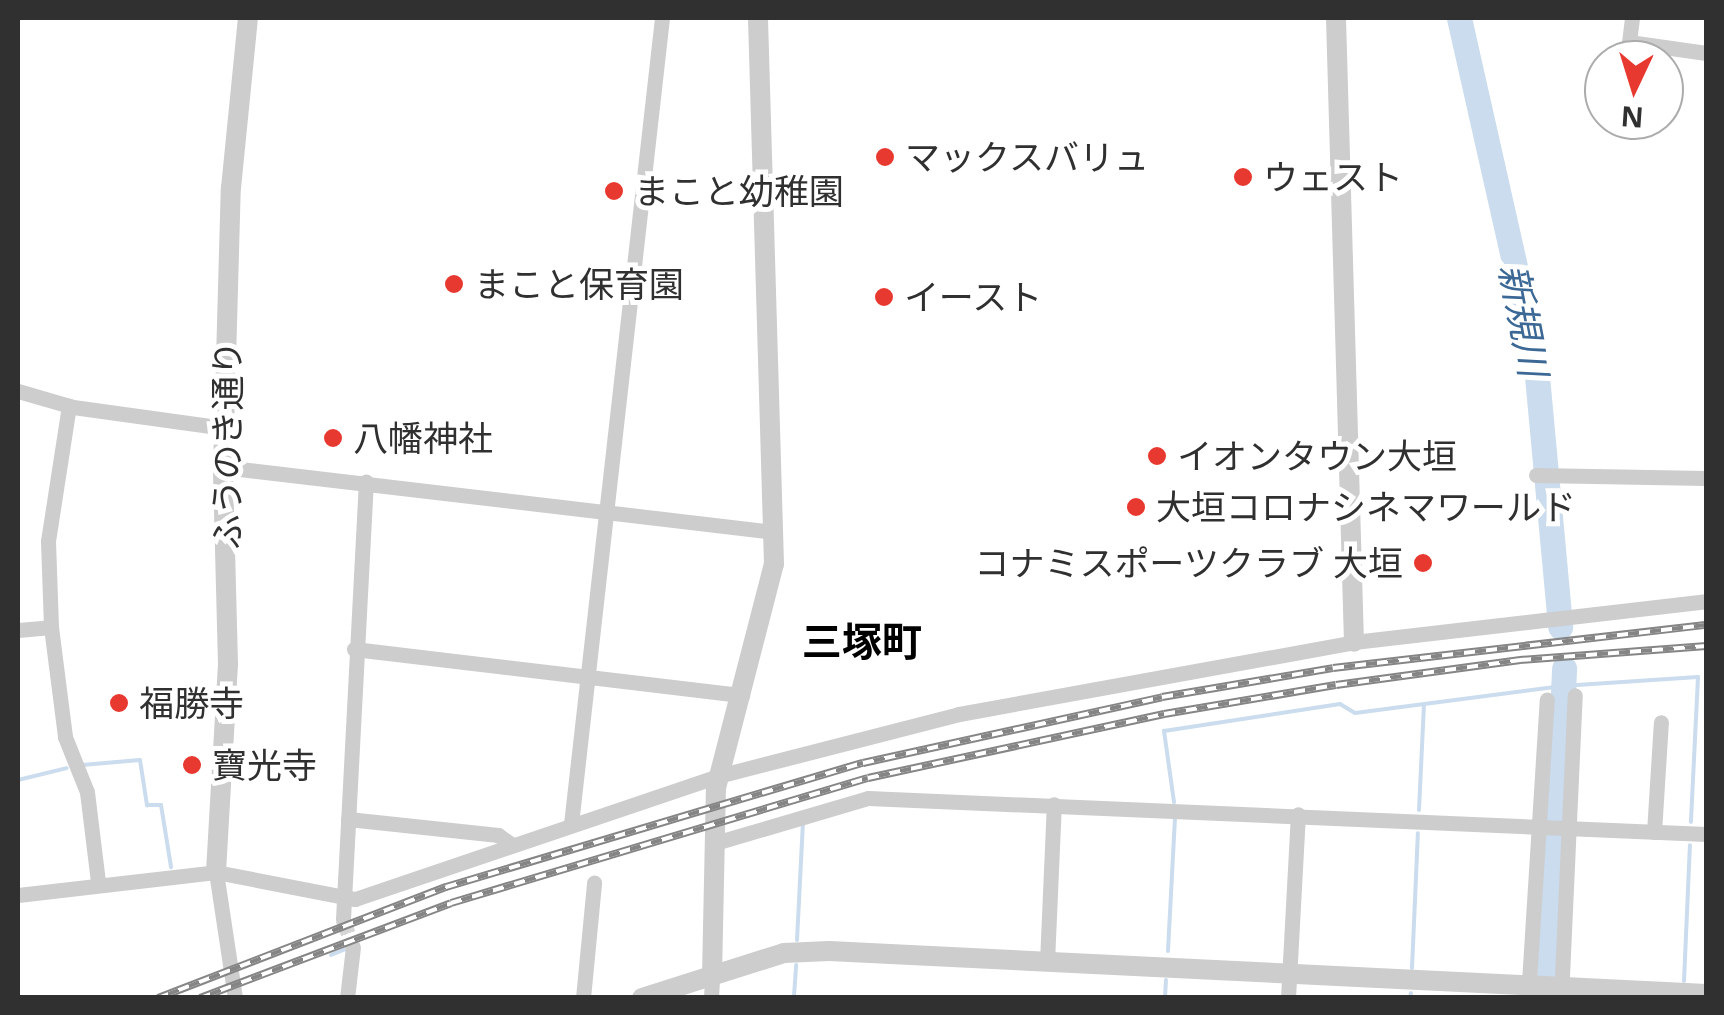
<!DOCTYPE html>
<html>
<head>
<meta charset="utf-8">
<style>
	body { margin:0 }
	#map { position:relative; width:1724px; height:1015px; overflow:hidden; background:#fff; font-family:"Open Sans","Noto Sans JP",sans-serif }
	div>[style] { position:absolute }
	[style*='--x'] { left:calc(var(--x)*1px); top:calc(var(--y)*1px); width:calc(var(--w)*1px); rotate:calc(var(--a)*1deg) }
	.stream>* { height:4px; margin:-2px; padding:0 2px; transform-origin:2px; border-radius:2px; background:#cadced }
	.river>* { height:25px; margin:-12.5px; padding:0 12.5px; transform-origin:12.5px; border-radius:12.5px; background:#cadced }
	.minor-tunnel>* { height:15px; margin-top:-7.5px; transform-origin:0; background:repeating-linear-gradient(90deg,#d6d6d6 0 15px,transparent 0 23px) }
	.minor>* { height:15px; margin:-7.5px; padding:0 7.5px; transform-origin:7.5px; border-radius:7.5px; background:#cdcdcd }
	.tertiary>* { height:20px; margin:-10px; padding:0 10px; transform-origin:10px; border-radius:10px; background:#cdcdcd }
	.rail>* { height:8px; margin-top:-4px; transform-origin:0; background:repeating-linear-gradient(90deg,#fff 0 11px,#858585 0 22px); box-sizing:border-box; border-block:2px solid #858585 }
	.dots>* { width:28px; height:28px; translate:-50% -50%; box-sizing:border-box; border:5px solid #fff; border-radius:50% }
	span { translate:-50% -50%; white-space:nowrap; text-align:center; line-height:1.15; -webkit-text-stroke:10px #fff; paint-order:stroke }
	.poi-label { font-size:35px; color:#303030 }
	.left { translate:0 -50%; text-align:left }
	.right { translate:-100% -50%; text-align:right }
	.street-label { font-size:35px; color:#303030 }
	.water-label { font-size:38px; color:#3c6895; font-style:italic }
	.quarter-label { font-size:40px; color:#000; font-weight:700 }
	.frame { position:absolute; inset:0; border:20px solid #303030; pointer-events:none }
	.north { position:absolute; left:1584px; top:40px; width:100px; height:100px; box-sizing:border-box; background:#fff; border:2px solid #acacac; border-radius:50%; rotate:184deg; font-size:28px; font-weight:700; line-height:40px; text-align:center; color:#303030 }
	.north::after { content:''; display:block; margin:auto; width:35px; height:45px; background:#e83931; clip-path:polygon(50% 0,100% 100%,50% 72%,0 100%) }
</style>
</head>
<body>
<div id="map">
	<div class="stream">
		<i style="--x:82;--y:765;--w:58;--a:-4.9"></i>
		<i style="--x:140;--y:760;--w:46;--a:81.2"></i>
		<i style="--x:147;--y:805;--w:14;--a:0"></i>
		<i style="--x:161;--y:805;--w:63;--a:80.8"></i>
		<i style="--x:18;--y:780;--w:50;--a:-13.8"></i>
		<i style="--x:1174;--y:802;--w:72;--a:-98"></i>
		<i style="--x:1164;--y:731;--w:178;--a:-8.7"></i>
		<i style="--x:1340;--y:704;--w:17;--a:31"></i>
		<i style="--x:1355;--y:713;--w:209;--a:-7.4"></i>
		<i style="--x:1562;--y:686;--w:136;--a:-3.8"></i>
		<i style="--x:1698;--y:677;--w:145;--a:92.8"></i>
		<i style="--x:1419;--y:810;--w:105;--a:-87.3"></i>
		<i style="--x:797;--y:940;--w:117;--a:-87.1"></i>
		<i style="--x:1168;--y:951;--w:135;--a:-87"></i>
		<i style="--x:331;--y:955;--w:16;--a:-22"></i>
		<i style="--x:1412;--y:968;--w:135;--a:-87.5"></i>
		<i style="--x:1684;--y:981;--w:136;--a:-87.5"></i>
		<i style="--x:794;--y:996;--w:31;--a:-86"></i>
		<i style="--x:1165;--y:998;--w:18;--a:-87"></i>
		<i style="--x:1410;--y:998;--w:5;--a:-79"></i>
	</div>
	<div class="river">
		<i style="--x:1459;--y:18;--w:345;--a:77.3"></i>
		<i style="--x:1535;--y:355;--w:273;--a:84.7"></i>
		<i style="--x:1548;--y:998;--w:330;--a:-87.2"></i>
	</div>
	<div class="minor-tunnel">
		<i style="--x:343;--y:919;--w:30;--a:70"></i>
	</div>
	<div class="minor">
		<i style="--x:1632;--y:18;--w:24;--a:97"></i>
		<i style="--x:1629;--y:42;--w:78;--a:8.1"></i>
		<i style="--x:18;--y:391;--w:57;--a:16.2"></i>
		<i style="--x:73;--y:407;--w:153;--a:7.9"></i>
		<i style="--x:223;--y:467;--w:555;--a:6.73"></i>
		<i style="--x:1536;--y:475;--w:170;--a:1"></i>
		<i style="--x:51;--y:627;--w:86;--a:-92"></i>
		<i style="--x:48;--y:541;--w:137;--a:-81.2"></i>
		<i style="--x:18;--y:630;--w:33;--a:-5"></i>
		<i style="--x:51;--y:627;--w:111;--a:82.7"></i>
		<i style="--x:65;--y:737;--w:59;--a:68.2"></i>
		<i style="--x:87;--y:792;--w:91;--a:83"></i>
		<i style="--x:354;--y:649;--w:391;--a:6.8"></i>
		<i style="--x:348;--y:819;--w:151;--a:6.1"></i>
		<i style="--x:498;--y:835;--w:16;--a:35"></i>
		<i style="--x:571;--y:824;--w:811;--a:-83.56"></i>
		<i style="--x:1654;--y:832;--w:110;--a:-86.4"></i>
		<i style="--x:715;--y:843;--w:159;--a:-16.4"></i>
		<i style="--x:868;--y:798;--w:839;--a:2.46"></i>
		<i style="--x:216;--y:872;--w:127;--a:81.4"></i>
		<i style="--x:18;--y:895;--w:199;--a:-6.6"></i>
		<i style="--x:216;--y:872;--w:142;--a:11"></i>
		<i style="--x:355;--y:899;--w:387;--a:-18.7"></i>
		<i style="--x:722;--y:775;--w:245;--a:-14.4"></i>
		<i style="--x:959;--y:714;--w:402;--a:-10.3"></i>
		<i style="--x:1354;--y:642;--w:354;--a:-6.6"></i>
		<i style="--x:343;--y:919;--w:438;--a:-87"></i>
		<i style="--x:1047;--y:962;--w:158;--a:-87.5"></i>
		<i style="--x:347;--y:998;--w:51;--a:-83.3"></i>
		<i style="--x:583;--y:998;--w:116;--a:-84.5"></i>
		<i style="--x:711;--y:998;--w:22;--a:-87"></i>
		<i style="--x:1288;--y:998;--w:184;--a:-86.9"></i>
		<i style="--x:1528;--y:998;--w:299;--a:-86.4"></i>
		<i style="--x:1561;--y:998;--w:303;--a:-87.4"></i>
	</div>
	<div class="tertiary">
		<i style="--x:1336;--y:18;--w:624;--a:88.35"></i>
		<i style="--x:216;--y:872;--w:208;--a:-86.7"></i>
		<i style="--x:228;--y:664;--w:197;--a:-91.5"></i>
		<i style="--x:223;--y:467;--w:279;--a:-88.4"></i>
		<i style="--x:231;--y:188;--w:171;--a:-84.3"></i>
		<i style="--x:712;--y:976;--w:188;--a:-88.8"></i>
		<i style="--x:716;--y:788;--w:231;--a:-75.5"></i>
		<i style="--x:774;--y:564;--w:546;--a:-91.68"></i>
		<i style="--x:642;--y:998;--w:149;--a:-17.6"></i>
		<i style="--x:784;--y:953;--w:45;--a:-2.5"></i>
		<i style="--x:829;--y:951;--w:878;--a:2.81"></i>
	</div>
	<div class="rail">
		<i style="--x:158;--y:998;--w:309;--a:-21.1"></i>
		<i style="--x:446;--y:887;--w:435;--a:-16.6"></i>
		<i style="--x:863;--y:763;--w:306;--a:-12.4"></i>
		<i style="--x:1162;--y:697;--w:173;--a:-9.6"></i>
		<i style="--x:1333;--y:668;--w:375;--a:-6.6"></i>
		<i style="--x:200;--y:998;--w:268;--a:-20.7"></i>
		<i style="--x:451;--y:903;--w:435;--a:-16.7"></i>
		<i style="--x:868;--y:778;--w:303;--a:-12.2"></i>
		<i style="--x:1164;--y:714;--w:174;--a:-9.6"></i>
		<i style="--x:1336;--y:685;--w:186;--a:-7.7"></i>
		<i style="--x:1520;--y:660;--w:187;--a:-4.3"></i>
	</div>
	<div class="dots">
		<i style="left:885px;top:157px;background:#e83931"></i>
		<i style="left:1243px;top:177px;background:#e83931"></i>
		<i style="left:614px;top:191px;background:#e83931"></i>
		<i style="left:454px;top:284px;background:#e83931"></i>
		<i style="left:884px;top:297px;background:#e83931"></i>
		<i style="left:333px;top:438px;background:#e83931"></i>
		<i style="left:1157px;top:456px;background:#e83931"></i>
		<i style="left:1136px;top:507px;background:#e83931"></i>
		<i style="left:1423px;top:563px;background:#e83931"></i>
		<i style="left:119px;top:703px;background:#e83931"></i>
		<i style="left:192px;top:765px;background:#e83931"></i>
	</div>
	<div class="poi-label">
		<span class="left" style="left:905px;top:157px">マックスバリュ</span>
		<span class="left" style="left:1263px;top:177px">ウェスト</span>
		<span class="left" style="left:634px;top:191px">まこと幼稚園</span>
		<span class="left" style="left:474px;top:284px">まこと保育園</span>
		<span class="left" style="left:904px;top:297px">イースト</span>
		<span class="left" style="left:353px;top:438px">八幡神社</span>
		<span class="left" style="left:1177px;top:456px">イオンタウン大垣</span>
		<span class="left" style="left:1156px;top:507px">大垣コロナシネマワールド</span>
		<span class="right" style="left:1403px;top:563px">コナミスポーツクラブ 大垣</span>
		<span class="left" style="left:139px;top:703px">福勝寺</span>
		<span class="left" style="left:212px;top:765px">寶光寺</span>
	</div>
	<div class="street-label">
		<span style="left:227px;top:445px;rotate:-90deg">ふうのき通り</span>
	</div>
	<div class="water-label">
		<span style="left:1524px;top:320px;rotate:79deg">新規川</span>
	</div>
	<div class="quarter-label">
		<span style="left:862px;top:641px">三塚町</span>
	</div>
	<div class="frame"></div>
	<div class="north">N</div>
</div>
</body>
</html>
